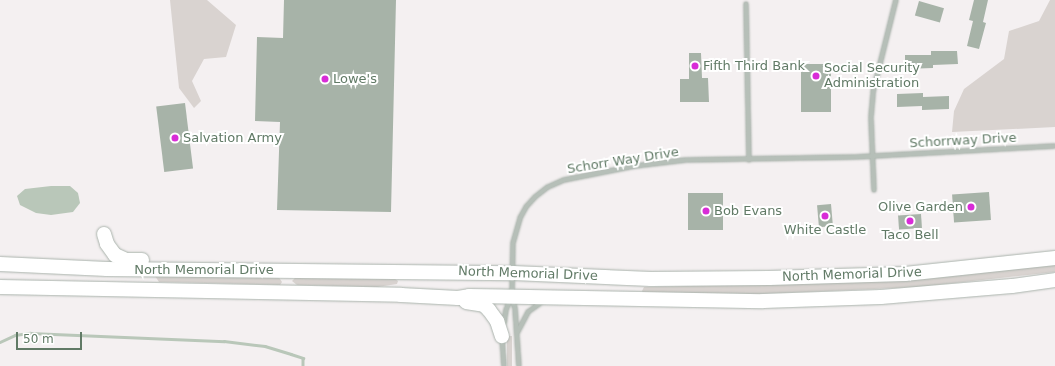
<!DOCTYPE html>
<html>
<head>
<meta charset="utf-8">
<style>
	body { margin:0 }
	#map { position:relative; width:1055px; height:366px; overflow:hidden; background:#f4f0f1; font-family:"DejaVu Sans",sans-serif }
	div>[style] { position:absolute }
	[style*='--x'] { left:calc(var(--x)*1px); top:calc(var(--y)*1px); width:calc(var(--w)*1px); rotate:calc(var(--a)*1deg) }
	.green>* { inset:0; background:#d9d3d0; transform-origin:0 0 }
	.water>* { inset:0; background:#b9c7b9 }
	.stream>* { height:2.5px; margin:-1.25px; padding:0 1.25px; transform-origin:1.25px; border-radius:1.25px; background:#b9c7b9 }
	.building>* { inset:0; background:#a7b3a8; transform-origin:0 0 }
	.roads { filter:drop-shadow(0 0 1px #aab3ac) drop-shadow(0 0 1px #aab3ac) }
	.minor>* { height:4px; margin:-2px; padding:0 2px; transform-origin:2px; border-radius:2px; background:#b6bfb8 }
	.primary>* { height:14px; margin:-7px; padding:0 7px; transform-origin:7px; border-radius:7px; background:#fff }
	.dots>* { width:11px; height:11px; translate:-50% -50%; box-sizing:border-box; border:2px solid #fff; border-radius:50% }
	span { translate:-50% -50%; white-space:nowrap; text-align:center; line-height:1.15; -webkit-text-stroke:4px #fff; paint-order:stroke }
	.poi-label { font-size:13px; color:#617a66 }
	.left { translate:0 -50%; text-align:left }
	.right { translate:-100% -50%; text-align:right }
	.street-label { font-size:13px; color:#617a66 }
	.scale { position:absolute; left:16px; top:332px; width:66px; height:18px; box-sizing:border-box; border:2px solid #617a66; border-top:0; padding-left:5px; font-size:12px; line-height:14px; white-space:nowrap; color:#617a66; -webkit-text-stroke:3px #fff; paint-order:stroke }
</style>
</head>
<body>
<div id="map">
	<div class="green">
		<i style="clip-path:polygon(170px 0,207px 0,236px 25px,226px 57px,204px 59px,192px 81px,201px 101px,194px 108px,179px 88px)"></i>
		<i style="clip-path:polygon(1050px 0,1055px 0,1055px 127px,952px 132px,954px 111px,964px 89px,1004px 59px,1009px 31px,1039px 21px)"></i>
		<i style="clip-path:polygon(1055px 263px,1055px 272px,919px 287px,760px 294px,643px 293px,642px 291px,644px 287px,864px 282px)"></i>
		<i style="clip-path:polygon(155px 276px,278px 276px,282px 282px,280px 285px,165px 282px,159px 282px)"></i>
		<i style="clip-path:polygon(296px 277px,395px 279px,398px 281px,397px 284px,377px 287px,297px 285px,292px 281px)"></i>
		<i style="left:507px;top:336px;width:5px;height:30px"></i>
	</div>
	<div class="water">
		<i style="clip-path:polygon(51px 186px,70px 186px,78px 193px,80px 203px,73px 212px,51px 215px,36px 213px,20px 205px,17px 196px,25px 189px)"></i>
	</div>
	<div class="stream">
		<i style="--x:0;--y:342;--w:17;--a:-25"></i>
		<i style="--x:15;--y:335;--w:15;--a:-8"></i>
		<i style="--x:30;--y:333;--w:194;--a:2.4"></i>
		<i style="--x:224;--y:341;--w:41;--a:7"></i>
		<i style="--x:265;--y:346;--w:27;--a:17"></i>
		<i style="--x:291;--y:354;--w:13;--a:18"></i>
		<i style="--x:303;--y:358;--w:8;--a:90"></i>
	</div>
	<div class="building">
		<i style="clip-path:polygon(284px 0,396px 0,391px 212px,277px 210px,280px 122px,255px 121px,257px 37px,283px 38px)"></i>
		<i style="clip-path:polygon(974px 0,988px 0,983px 22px,986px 23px,979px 49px,967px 46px,973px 21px,969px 20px)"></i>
		<i style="left:919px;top:1px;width:26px;height:15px;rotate:16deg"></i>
		<i style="clip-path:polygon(931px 51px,957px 51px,958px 64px,933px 65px,933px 68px,905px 69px,905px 55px,931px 55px)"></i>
		<i style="clip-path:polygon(689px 53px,701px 53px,702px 78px,708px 78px,709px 102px,680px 102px,680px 79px,689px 79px)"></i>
		<i style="left:801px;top:64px;width:30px;height:48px"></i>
		<i style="clip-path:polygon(923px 93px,923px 97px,949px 96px,949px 109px,922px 110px,922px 106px,897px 107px,897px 94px)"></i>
		<i style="left:185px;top:103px;width:66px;height:29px;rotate:83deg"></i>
		<i style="left:989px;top:192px;width:28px;height:37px;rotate:86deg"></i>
		<i style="left:688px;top:193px;width:35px;height:37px"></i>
		<i style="left:831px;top:204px;width:22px;height:14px;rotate:85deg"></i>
		<i style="left:921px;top:214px;width:14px;height:23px;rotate:86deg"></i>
	</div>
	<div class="roads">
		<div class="minor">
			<i style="--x:746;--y:4;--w:156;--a:88.9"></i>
			<i style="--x:874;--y:190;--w:73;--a:-92.4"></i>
			<i style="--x:871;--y:117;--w:25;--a:-85"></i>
			<i style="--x:873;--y:92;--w:95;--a:-76"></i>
			<i style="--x:512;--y:293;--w:50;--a:-88.9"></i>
			<i style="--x:513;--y:243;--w:26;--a:-74"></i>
			<i style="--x:520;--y:218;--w:13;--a:-61"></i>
			<i style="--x:526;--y:207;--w:13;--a:-48"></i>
			<i style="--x:535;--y:197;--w:16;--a:-38"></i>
			<i style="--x:548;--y:187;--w:17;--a:-24"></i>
			<i style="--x:564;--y:180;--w:72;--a:-11.2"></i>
			<i style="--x:635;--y:166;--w:51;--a:-6.7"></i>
			<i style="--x:686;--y:160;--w:170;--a:-1"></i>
			<i style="--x:856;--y:157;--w:199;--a:-3.2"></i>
			<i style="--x:512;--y:299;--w:9;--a:72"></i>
			<i style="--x:515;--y:308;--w:58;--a:86.1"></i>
			<i style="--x:504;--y:324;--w:14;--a:-82"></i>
			<i style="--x:506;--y:310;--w:11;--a:-68"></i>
			<i style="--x:517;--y:333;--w:24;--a:-62"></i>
			<i style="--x:528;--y:312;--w:17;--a:-36"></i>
			<i style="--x:502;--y:338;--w:28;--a:86"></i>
		</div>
		<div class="primary">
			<i style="--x:104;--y:234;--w:10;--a:73"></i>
			<i style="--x:107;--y:244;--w:14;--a:54"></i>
			<i style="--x:115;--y:255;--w:12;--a:24"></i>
			<i style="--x:126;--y:260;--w:16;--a:0"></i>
			<i style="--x:0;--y:264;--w:107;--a:2.7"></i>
			<i style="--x:107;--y:269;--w:406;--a:0.6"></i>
			<i style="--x:513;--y:273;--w:138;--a:2.5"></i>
			<i style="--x:651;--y:279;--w:118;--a:-0.5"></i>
			<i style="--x:769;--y:278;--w:136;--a:-1.7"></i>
			<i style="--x:905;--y:274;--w:151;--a:-6.1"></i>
			<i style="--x:0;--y:287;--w:401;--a:1.1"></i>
			<i style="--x:401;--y:295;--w:57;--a:3"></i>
			<i style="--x:458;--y:298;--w:11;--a:-10"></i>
			<i style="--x:469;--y:296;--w:294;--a:1"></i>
			<i style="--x:763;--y:301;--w:118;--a:-1.9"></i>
			<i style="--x:881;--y:297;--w:131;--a:-4.8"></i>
			<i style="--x:1012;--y:286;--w:43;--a:-7.9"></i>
			<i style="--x:466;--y:302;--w:18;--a:9"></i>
			<i style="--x:484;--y:305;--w:7;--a:45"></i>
			<i style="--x:489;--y:310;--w:14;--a:54"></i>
			<i style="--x:497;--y:321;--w:16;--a:72"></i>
		</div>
	</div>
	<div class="dots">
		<i style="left:695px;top:66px;background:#d82cd7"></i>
		<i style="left:816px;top:76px;background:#d82cd7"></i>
		<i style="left:325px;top:79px;background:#d82cd7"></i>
		<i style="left:175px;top:138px;background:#d82cd7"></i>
		<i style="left:971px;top:207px;background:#d82cd7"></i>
		<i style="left:706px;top:211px;background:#d82cd7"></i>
		<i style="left:825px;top:216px;background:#d82cd7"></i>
		<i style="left:910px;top:221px;background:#d82cd7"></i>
	</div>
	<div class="poi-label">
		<span class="left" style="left:703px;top:66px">Fifth Third Bank</span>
		<span class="left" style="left:824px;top:76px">Social Security<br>Administration</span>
		<span class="left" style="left:333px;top:79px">Lowe's</span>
		<span class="left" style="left:183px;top:138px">Salvation Army</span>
		<span class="right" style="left:963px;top:207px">Olive Garden</span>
		<span class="left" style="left:714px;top:211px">Bob Evans</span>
		<span style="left:825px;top:230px">White Castle</span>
		<span style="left:910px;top:235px">Taco Bell</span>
	</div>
	<div class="street-label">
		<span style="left:963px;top:141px;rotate:-3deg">Schorrway Drive</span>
		<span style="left:623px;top:161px;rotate:-9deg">Schorr Way Drive</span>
		<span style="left:204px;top:270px">North Memorial Drive</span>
		<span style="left:528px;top:274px;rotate:2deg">North Memorial Drive</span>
		<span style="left:852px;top:275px;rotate:-2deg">North Memorial Drive</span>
	</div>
	<div class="scale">50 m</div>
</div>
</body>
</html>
